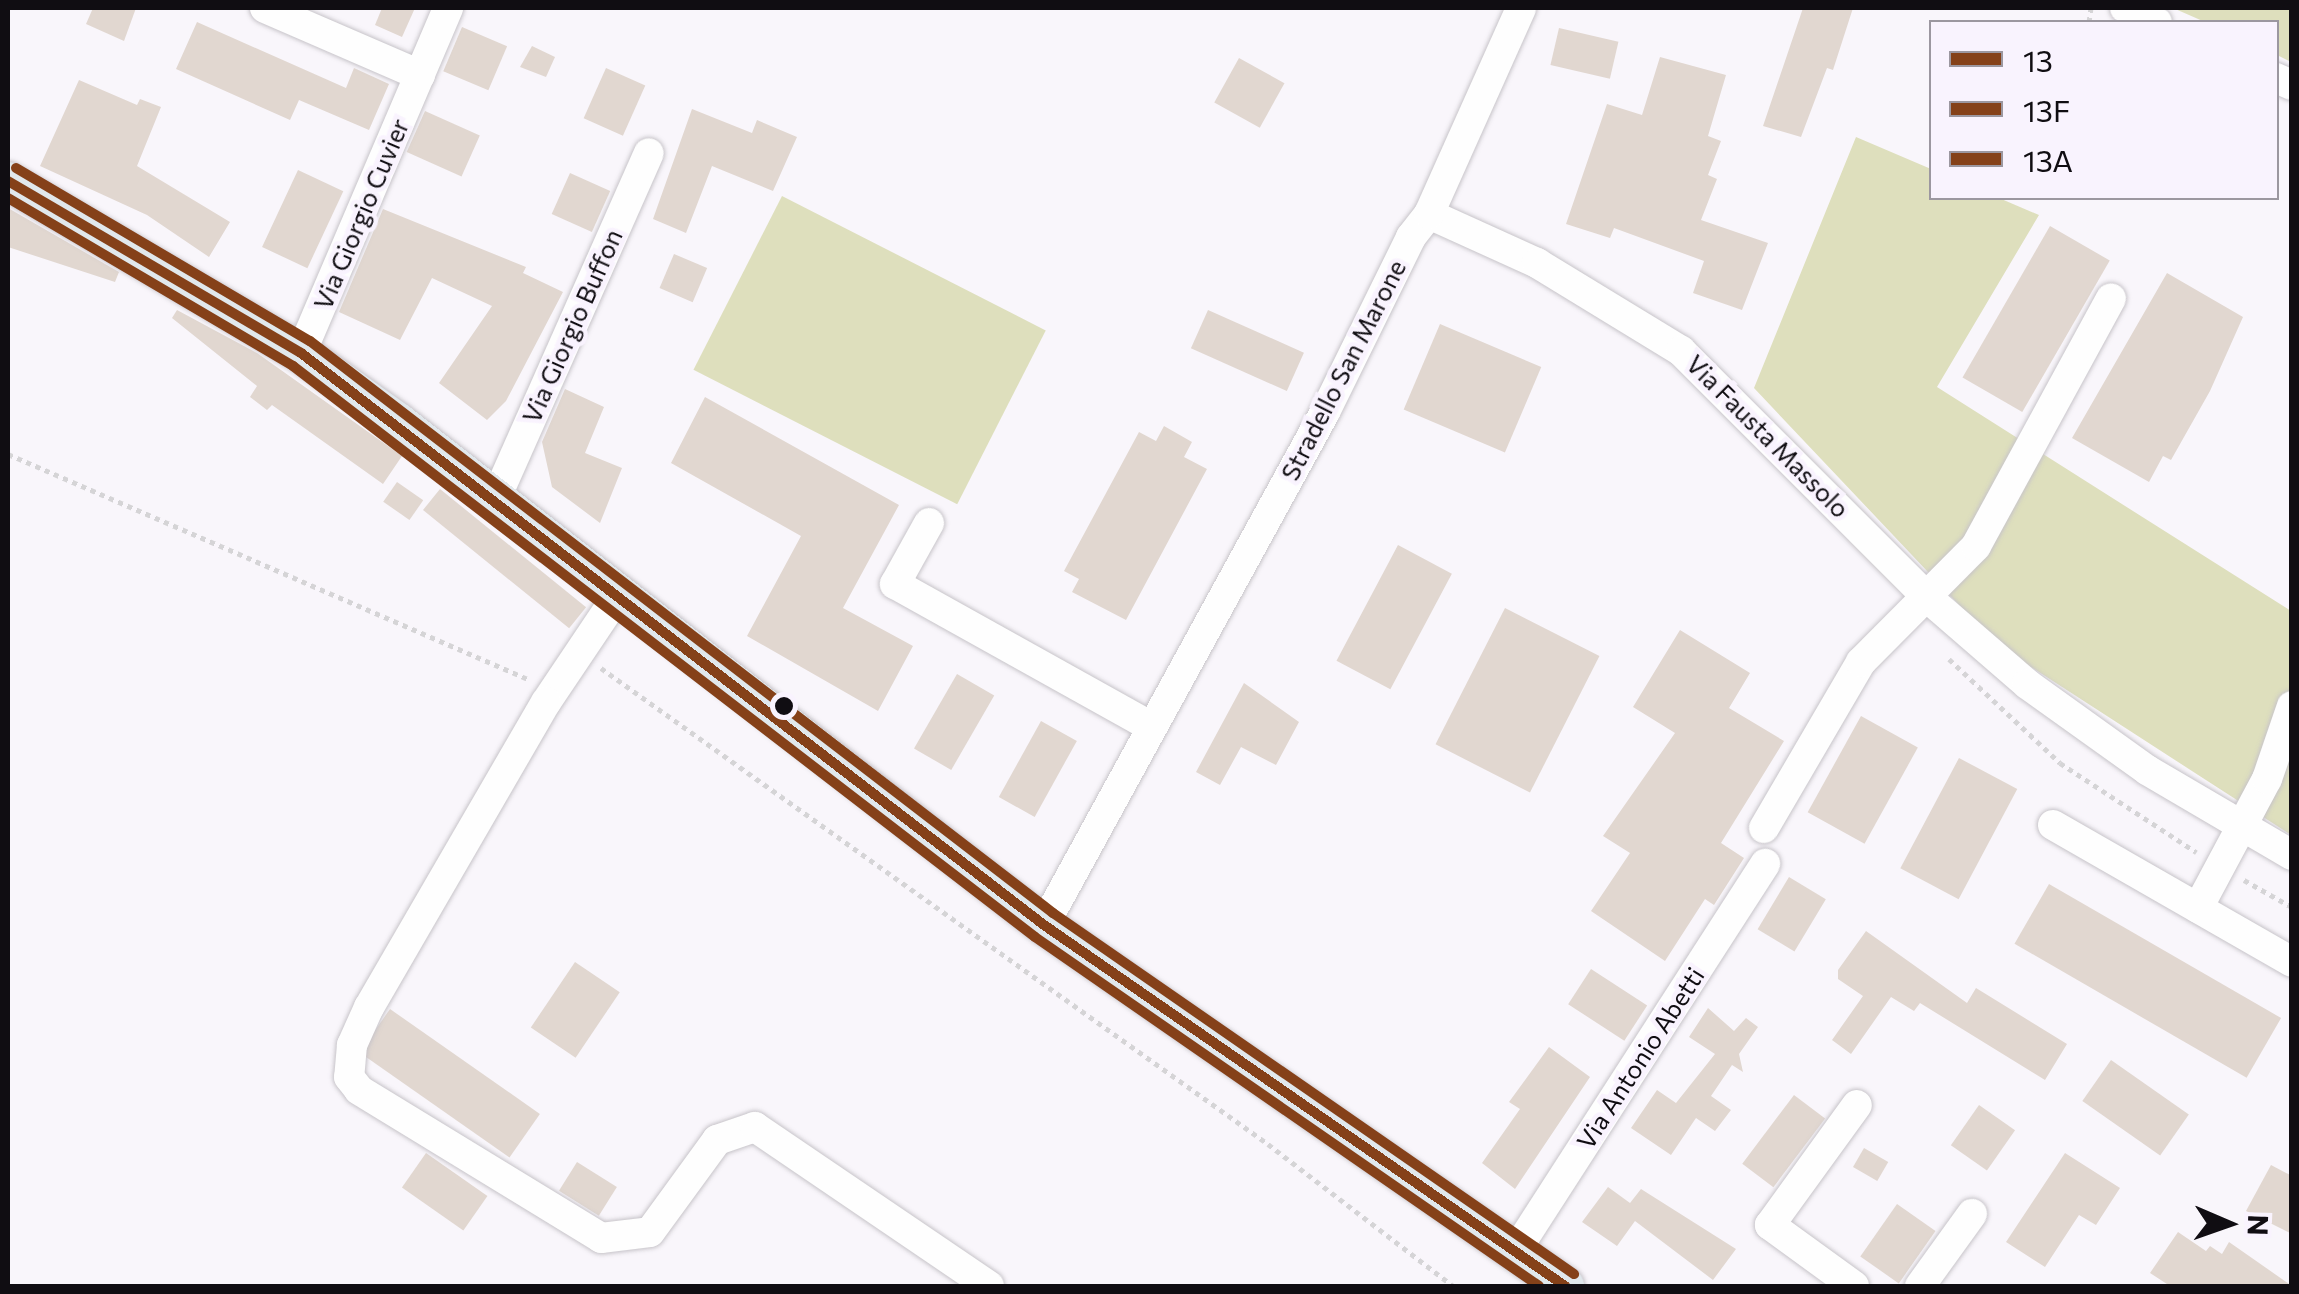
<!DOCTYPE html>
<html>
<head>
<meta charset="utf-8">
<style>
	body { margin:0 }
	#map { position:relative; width:2299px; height:1294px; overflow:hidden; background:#f9f6fb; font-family:Commissioner,sans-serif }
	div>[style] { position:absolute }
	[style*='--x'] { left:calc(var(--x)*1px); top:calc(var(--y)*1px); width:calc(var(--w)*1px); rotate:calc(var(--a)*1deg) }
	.green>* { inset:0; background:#dedfbd; transform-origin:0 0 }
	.building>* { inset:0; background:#e1d7d0; transform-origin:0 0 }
	.path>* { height:5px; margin-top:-2.5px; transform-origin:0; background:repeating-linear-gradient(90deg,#d5d4d6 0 5px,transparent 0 10px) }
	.roads { filter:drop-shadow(0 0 2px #c7c4c9) drop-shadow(0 0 2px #c7c4c9) }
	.minor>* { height:30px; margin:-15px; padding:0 15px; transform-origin:15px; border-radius:15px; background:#fefefe }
	.major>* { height:38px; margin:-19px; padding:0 19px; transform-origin:19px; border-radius:19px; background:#e1e8ec }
	.bus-1>* { height:10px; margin:-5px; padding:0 5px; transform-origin:5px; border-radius:5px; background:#854119 }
	.bus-2>* { height:10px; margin:-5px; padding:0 5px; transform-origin:5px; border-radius:5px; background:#854119 }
	.bus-3>* { height:10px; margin:-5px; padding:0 5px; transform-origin:5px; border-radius:5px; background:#854119 }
	.dots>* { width:28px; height:28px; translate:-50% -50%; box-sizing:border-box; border:5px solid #f9f3fe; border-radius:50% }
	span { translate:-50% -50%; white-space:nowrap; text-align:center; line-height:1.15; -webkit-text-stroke:9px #f9f3fe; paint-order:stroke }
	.street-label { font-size:25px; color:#100d12 }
	.frame { position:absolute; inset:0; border:10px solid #100d12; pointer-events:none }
	.legend { position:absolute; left:1929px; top:20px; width:350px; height:180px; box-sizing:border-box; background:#f9f3fe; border:2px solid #9c97a0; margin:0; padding:12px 18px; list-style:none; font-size:30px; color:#100d12 }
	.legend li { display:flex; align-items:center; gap:20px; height:50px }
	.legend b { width:50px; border:2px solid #9c97a0 }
	.north { position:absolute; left:2179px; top:1174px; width:100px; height:100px; -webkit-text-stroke:8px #f9f3fe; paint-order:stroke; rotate:92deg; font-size:28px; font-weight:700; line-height:40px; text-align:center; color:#100d12 }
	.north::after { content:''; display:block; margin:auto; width:35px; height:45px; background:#100d12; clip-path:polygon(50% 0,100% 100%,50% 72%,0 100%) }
</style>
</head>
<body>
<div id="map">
	<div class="green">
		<i style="clip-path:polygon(2173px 8px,2291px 8px,2291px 62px,2277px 55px,2276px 22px,2205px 22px)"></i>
		<i style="clip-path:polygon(1856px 137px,1931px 169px,1932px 198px,1999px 198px,2039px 215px,1937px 387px,2291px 611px,2291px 835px,1997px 645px,1754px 388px)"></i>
		<i style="left:782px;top:196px;width:296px;height:195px;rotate:27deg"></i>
	</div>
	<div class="building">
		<i style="clip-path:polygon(93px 8px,136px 8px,124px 41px,86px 24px)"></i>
		<i style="clip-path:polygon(382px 8px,415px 8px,402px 37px,375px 25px)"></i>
		<i style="clip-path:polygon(1803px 8px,1853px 8px,1833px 70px,1827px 68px,1801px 137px,1763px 126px)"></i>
		<i style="clip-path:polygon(197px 22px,346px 88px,354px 68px,389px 84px,369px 130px,299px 100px,290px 120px,176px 69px)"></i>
		<i style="left:462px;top:27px;width:49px;height:48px;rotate:23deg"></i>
		<i style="left:1559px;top:28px;width:61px;height:38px;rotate:13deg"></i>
		<i style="clip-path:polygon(532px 46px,555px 57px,546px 77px,520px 67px)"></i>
		<i style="clip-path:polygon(1660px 57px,1726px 75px,1708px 136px,1721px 141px,1708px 175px,1717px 179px,1701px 220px,1768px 243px,1742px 310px,1693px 293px,1704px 261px,1614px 228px,1610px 238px,1566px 224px,1607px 104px,1642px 115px)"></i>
		<i style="left:1239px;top:58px;width:52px;height:51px;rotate:29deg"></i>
		<i style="left:606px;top:68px;width:43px;height:55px;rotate:24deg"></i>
		<i style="clip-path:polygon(79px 80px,137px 105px,140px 99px,161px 107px,137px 166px,230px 222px,209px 257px,147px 215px,40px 166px)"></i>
		<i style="clip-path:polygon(692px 109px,752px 133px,757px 120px,797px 137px,773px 191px,712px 166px,686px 233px,653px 219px)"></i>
		<i style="left:425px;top:111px;width:60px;height:45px;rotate:24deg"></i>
		<i style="left:298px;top:170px;width:50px;height:85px;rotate:25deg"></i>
		<i style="left:570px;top:173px;width:44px;height:45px;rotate:24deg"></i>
		<i style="clip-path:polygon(8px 208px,119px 272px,115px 282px,8px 247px)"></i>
		<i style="clip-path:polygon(383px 209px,526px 267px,523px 273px,563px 292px,506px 401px,487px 420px,439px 383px,492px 306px,432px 278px,400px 340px,339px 312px)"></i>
		<i style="left:2050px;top:226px;width:69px;height:175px;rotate:30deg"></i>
		<i style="left:674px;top:254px;width:36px;height:37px;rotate:23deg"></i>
		<i style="clip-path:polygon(2167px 273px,2243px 317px,2210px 391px,2171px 460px,2163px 456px,2149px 482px,2072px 438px)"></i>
		<i style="clip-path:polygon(177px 310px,257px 353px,402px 456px,383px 484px,272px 405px,267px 410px,250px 397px,257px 386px,172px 318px)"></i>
		<i style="left:1208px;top:310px;width:105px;height:42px;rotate:24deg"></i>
		<i style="left:1440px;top:324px;width:110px;height:93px;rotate:23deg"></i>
		<i style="clip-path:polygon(565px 389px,604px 407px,585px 453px,622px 468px,600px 523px,552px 487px,542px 442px)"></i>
		<i style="clip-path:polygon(705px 397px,899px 505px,843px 608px,913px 646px,878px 711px,747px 636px,801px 536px,671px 463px)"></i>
		<i style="clip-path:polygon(1164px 426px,1192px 442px,1184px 457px,1207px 469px,1126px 620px,1072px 592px,1079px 579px,1064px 571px,1139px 432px,1156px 441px)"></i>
		<i style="left:397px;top:482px;width:32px;height:24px;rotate:35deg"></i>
		<i style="left:440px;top:489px;width:188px;height:27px;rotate:39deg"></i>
		<i style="left:1398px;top:545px;width:61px;height:131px;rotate:28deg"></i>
		<i style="left:1505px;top:608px;width:106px;height:153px;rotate:27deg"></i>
		<i style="clip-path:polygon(1680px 630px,1750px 673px,1729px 708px,1784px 741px,1721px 843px,1744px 858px,1714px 905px,1705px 899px,1665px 961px,1591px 911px,1630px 853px,1603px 836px,1675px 733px,1633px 707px)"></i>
		<i style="left:957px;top:674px;width:43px;height:86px;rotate:30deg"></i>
		<i style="clip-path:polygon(1244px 683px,1299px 722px,1276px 765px,1241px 747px,1220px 785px,1196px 772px)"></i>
		<i style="left:1861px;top:716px;width:65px;height:110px;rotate:29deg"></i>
		<i style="left:1041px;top:721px;width:41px;height:87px;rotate:29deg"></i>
		<i style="left:1959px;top:758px;width:66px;height:125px;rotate:28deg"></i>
		<i style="left:1789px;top:877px;width:43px;height:61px;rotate:31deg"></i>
		<i style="left:2049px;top:884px;width:268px;height:69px;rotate:30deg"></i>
		<i style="clip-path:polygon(1866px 931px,1967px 1003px,1976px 988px,2067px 1044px,2045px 1080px,1920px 1003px,1914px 1011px,1891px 997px,1851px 1054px,1832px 1040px,1863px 996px,1838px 979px,1838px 970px)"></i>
		<i style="left:575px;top:962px;width:54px;height:79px;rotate:34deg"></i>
		<i style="left:1591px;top:969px;width:67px;height:42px;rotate:33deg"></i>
		<i style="clip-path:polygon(1708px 1008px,1734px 1031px,1746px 1018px,1758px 1027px,1739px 1054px,1743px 1072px,1732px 1065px,1711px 1096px,1731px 1110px,1715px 1131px,1696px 1118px,1671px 1155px,1631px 1128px,1657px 1090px,1676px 1103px,1715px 1054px,1689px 1037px)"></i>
		<i style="left:390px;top:1009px;width:183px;height:53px;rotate:35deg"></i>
		<i style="clip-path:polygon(1549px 1047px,1590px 1077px,1515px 1189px,1482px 1163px,1520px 1109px,1509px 1102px)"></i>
		<i style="left:2111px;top:1060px;width:95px;height:50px;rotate:35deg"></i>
		<i style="left:1794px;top:1095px;width:39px;height:86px;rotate:37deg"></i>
		<i style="left:1979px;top:1105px;width:44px;height:49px;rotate:35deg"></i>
		<i style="left:1864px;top:1148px;width:28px;height:22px;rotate:30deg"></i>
		<i style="left:426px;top:1153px;width:75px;height:42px;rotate:35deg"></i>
		<i style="clip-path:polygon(2065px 1153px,2120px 1188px,2096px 1225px,2079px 1215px,2045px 1267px,2006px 1242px)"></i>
		<i style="left:577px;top:1162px;width:47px;height:34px;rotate:32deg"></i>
		<i style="clip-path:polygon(2271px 1165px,2292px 1176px,2292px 1234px,2246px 1211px)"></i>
		<i style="clip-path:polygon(1608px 1187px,1630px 1203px,1641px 1189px,1736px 1249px,1713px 1280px,1635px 1221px,1617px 1246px,1582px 1222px)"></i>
		<i style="left:1897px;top:1204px;width:47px;height:64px;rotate:35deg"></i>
		<i style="clip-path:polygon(2178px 1232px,2206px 1251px,2210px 1246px,2222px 1254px,2229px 1242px,2292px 1286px,2170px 1286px,2150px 1273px)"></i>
	</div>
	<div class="path">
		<i style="--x:2089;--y:22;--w:14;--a:-82"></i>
		<i style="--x:8;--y:454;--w:567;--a:23.4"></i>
		<i style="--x:1949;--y:659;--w:152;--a:43.1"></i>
		<i style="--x:2060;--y:763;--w:163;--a:33.2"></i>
		<i style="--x:601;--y:668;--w:819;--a:35.51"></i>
		<i style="--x:1268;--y:1144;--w:233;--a:37.5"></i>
		<i style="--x:2244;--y:880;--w:55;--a:29.4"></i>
	</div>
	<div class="roads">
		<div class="minor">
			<i style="--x:265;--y:8;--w:169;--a:23.4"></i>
			<i style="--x:2125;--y:8;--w:35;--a:24"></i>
			<i style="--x:2276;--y:78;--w:17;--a:24"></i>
			<i style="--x:1429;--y:214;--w:119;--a:24.4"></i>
			<i style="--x:1537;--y:263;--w:169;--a:31.4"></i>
			<i style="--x:1681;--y:351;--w:351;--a:45"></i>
			<i style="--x:1929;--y:599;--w:130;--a:40.9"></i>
			<i style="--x:2027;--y:684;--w:148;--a:35.6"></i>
			<i style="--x:2147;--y:770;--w:168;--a:30.4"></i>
			<i style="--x:301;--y:353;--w:375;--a:-66.9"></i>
			<i style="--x:496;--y:498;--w:377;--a:-66.1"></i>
			<i style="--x:929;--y:523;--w:70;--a:119.1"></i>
			<i style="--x:895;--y:584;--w:294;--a:29.1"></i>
			<i style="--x:618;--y:595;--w:129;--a:123.9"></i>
			<i style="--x:546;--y:702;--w:353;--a:120.1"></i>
			<i style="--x:369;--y:1007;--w:42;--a:114.1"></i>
			<i style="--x:352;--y:1045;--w:32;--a:95"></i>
			<i style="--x:349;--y:1077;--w:16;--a:52"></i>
			<i style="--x:359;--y:1090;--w:284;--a:31.4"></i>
			<i style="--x:601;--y:1238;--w:49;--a:-7"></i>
			<i style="--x:650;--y:1232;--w:114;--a:-53.9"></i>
			<i style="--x:717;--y:1140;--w:40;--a:-18.9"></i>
			<i style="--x:755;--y:1127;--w:283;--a:34.2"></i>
			<i style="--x:2053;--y:825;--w:275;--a:29.8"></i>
			<i style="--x:1764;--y:828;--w:192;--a:-59.7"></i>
			<i style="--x:1861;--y:662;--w:163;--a:-45.2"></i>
			<i style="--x:1976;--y:546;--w:282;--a:-61.4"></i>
			<i style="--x:2198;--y:908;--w:146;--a:-61.9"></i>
			<i style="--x:2267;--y:779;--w:77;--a:-71.1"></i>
			<i style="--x:1044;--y:925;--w:585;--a:-61.29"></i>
			<i style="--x:1325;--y:412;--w:195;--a:-63.8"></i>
			<i style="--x:1411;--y:237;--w:29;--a:-52"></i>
			<i style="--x:1429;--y:214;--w:226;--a:-65.9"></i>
			<i style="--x:1515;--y:1252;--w:462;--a:-57.2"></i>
			<i style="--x:1854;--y:1286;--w:104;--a:-144"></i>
			<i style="--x:1770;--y:1225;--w:148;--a:-54.1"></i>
			<i style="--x:1920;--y:1286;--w:89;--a:-54.2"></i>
		</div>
		<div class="major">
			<i style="--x:8;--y:181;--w:340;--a:30.4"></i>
			<i style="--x:301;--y:353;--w:119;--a:35.4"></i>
			<i style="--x:398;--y:422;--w:819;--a:37.91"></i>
			<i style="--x:1044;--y:925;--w:634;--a:34.72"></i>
		</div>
	</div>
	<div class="bus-1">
		<i style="--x:8;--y:181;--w:340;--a:30.4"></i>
		<i style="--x:301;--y:353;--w:938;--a:37.59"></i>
		<i style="--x:1044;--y:925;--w:634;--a:34.72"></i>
	</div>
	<div class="bus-2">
		<i style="--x:8;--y:198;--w:331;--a:30.5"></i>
		<i style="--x:293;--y:366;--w:936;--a:37.58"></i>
		<i style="--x:1035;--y:937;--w:613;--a:34.7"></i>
	</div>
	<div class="bus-3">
		<i style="--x:16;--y:168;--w:341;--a:30.5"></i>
		<i style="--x:310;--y:341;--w:938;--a:37.59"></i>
		<i style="--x:1053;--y:913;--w:634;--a:34.72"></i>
	</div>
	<div class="dots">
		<i style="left:784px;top:706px;background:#100d12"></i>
	</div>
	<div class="street-label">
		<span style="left:361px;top:214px;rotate:-67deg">Via Giorgio Cuvier</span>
		<span style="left:572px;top:326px;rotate:-66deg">Via Giorgio Buffon</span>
		<span style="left:1343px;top:370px;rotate:-63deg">Stradello San Marone</span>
		<span style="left:1768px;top:436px;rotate:45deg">Via Fausta Massolo</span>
		<span style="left:1640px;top:1058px;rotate:-57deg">Via Antonio Abetti</span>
	</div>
	<div class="frame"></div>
	<ul class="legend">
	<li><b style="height:12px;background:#854119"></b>13</li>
	<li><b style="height:12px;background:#854119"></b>13F</li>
	<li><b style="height:12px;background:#854119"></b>13A</li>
	</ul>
	<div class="north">N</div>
</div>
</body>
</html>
